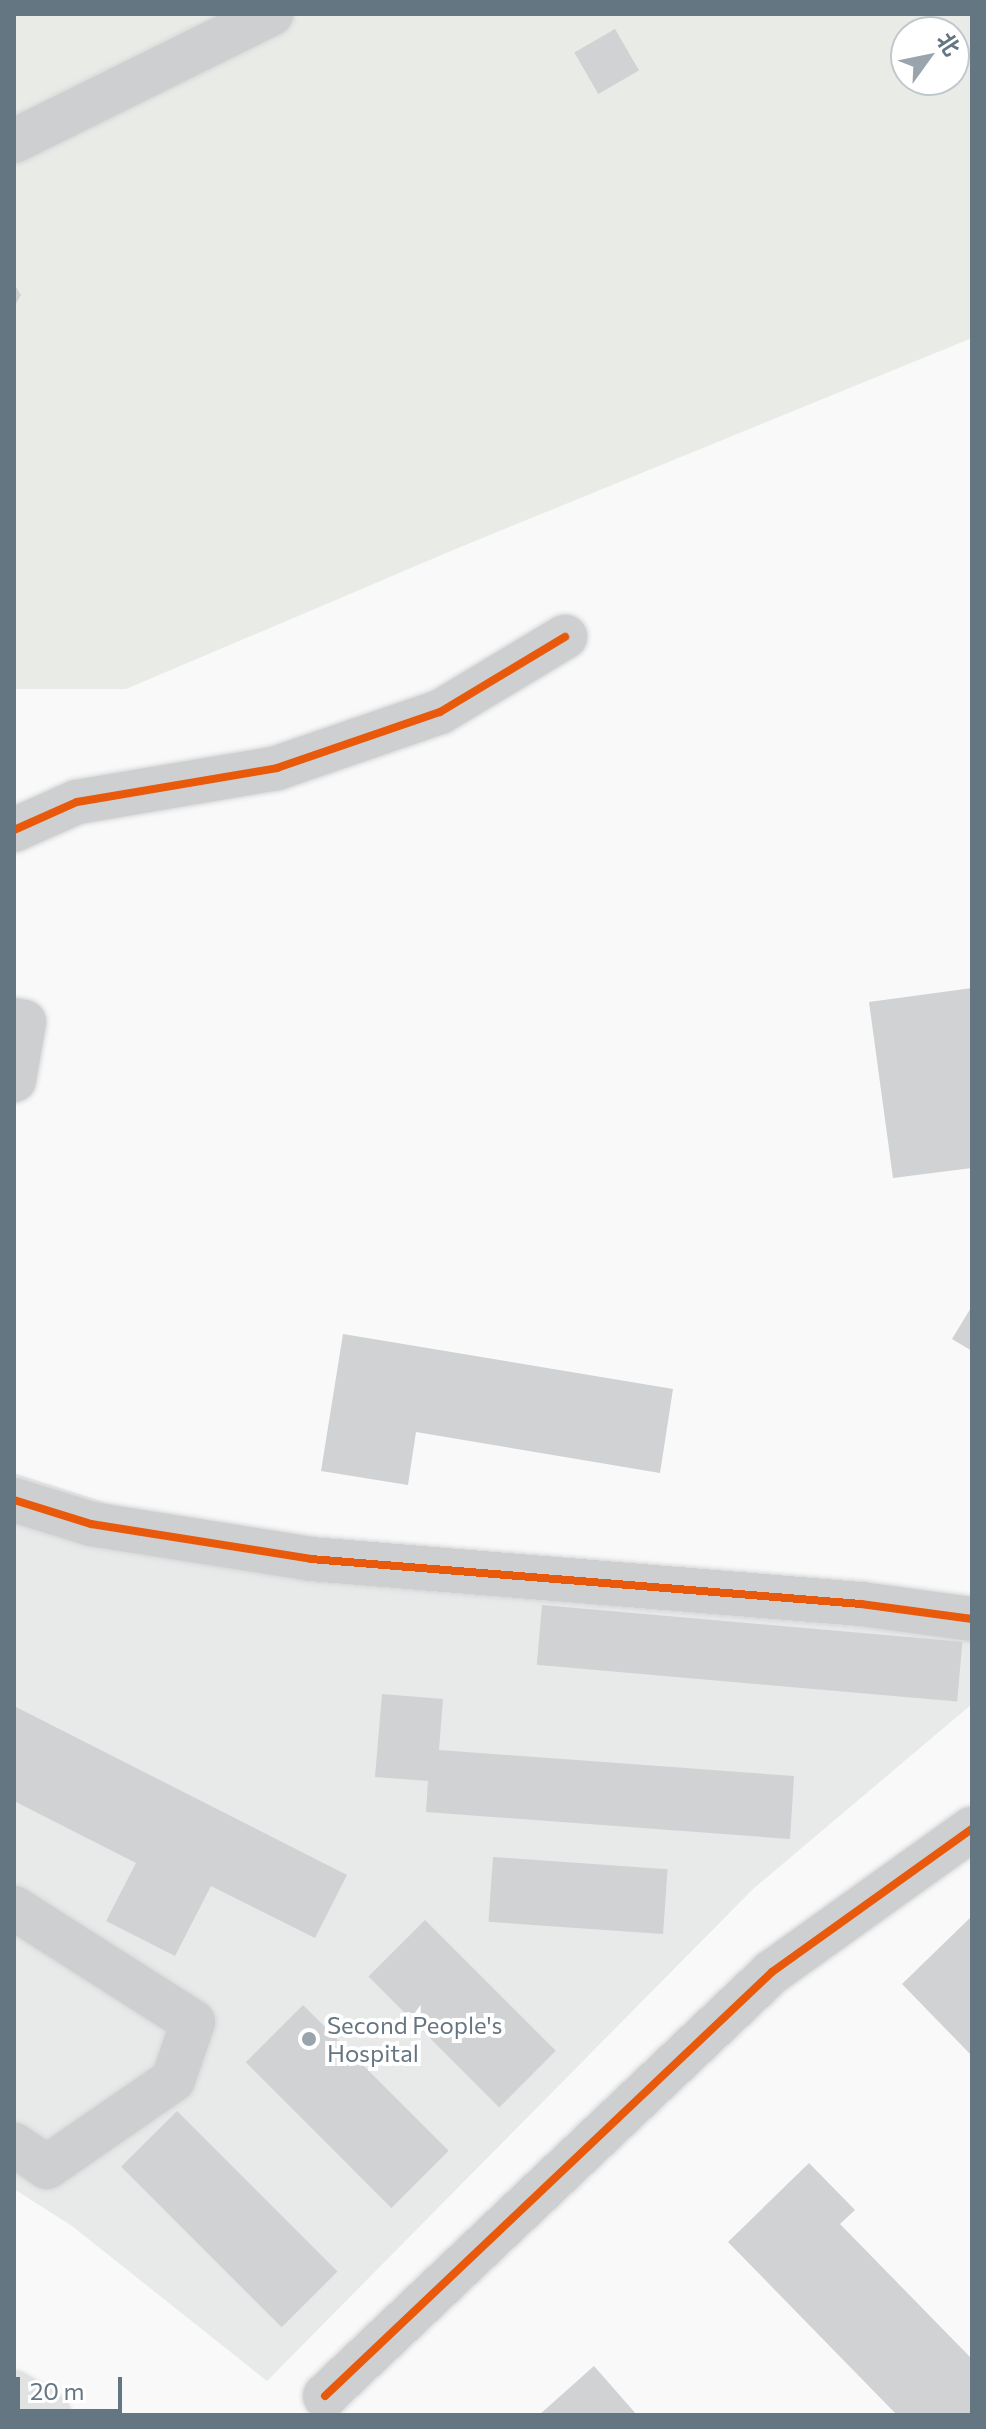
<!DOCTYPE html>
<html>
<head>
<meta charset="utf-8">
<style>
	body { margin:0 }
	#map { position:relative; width:986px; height:2429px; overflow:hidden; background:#f9f9f9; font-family:Commissioner,"Noto Sans SC",sans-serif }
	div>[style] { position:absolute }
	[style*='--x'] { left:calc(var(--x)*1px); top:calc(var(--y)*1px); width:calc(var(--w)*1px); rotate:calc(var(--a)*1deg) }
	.built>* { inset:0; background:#e8e9e9 }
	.green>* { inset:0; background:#e8ebe6 }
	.building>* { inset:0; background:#d0d2d3; transform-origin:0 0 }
	.roads { filter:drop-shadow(0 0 2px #d5d6d7) drop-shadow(0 0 2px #d5d6d7) }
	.minor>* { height:44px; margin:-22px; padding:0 22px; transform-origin:22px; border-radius:22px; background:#cecfd0 }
	.major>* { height:44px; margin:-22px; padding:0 22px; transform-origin:22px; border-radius:22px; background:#e1e2e2 }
	.cycleway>* { height:8px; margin:-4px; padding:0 4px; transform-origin:4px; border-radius:4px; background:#e8590c }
	.dots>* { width:22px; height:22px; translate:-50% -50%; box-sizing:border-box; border:4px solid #fff; border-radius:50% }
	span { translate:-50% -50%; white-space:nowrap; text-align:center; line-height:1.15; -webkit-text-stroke:8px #fff; paint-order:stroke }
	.poi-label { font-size:24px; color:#657683 }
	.left { translate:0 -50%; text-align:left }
	.frame { position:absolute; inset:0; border:16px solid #657683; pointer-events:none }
	.north { position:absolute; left:890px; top:16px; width:80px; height:80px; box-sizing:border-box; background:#fff; border:2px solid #c1c8cd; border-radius:50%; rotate:57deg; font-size:22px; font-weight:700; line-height:32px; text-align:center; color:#657683 }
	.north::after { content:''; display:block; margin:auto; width:28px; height:36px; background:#99a4ac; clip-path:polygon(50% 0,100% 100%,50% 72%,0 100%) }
	.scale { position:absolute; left:16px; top:2377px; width:106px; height:36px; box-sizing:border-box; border:4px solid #657683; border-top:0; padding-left:10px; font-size:24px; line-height:28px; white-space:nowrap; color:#657683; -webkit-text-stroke:6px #fff; paint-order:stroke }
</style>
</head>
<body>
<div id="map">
	<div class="built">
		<i style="clip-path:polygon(14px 1473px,169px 1523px,972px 1631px,972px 1704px,753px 1889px,267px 2381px,72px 2226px,14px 2189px)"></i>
	</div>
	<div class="green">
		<i style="clip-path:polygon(evenodd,14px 14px,972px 14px,972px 338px,458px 548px,126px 689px,14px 689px,14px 14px,906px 32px,954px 32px,954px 80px,906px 80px,906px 32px)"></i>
	</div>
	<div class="building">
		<i style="left:615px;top:29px;width:48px;height:47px;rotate:60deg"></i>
		<i style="clip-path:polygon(14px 284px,21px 295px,14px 307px)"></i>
		<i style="clip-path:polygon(972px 988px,972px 1168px,893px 1178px,869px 1002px)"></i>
		<i style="clip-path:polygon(972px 1306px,972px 1351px,952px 1339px)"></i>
		<i style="clip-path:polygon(343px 1334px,673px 1389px,660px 1473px,416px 1432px,408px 1485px,321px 1471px)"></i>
		<i style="left:542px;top:1605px;width:422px;height:60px;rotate:5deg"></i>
		<i style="clip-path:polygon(382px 1694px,443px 1699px,439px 1750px,794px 1776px,790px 1839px,426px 1812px,428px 1781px,375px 1777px)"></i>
		<i style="clip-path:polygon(14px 1706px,347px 1875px,315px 1938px,211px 1886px,175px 1956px,106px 1921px,136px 1863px,14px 1801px)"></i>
		<i style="left:493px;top:1857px;width:175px;height:65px;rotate:4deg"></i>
		<i style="clip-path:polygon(972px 1916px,972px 2056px,902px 1984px)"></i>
		<i style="left:425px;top:1920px;width:185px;height:80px;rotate:45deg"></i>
		<i style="left:303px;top:2005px;width:206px;height:81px;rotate:45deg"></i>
		<i style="left:177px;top:2111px;width:227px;height:79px;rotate:45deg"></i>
		<i style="clip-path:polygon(809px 2163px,855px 2210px,840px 2224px,972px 2359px,972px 2415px,897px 2415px,728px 2242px)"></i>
		<i style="clip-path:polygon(594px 2366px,637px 2415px,539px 2415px)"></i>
	</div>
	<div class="roads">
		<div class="minor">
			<i style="--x:14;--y:141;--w:287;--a:-26.3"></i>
			<i style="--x:14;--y:830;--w:69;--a:-24"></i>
			<i style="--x:77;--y:802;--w:203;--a:-9.6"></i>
			<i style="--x:277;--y:768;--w:172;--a:-19"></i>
			<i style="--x:440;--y:712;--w:146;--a:-31"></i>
			<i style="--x:14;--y:1020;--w:10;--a:11"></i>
			<i style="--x:24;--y:1022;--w:59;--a:99.8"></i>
			<i style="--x:14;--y:1500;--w:81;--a:17.3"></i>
			<i style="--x:91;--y:1524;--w:223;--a:9"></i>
			<i style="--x:311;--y:1559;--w:552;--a:4.68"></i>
			<i style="--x:861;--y:1604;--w:112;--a:7.7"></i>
			<i style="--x:14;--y:1908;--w:212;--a:32.5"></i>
			<i style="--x:193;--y:2022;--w:61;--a:109"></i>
			<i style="--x:173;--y:2080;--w:153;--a:145.4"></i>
			<i style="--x:47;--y:2167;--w:40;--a:-146"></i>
			<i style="--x:325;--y:2396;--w:616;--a:-43.49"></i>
			<i style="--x:772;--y:1972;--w:246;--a:-35.6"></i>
		</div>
		<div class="major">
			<i style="--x:14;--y:2394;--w:40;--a:32"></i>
		</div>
	</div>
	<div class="cycleway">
		<i style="--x:14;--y:830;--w:69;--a:-24"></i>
		<i style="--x:77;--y:802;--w:203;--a:-9.6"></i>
		<i style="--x:277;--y:768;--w:172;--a:-19"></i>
		<i style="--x:440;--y:712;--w:146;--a:-31"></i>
		<i style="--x:14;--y:1500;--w:81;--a:17.3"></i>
		<i style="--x:91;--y:1524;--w:223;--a:9"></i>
		<i style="--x:311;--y:1559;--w:552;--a:4.68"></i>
		<i style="--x:861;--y:1604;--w:112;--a:7.7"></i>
		<i style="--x:325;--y:2396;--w:616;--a:-43.49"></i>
		<i style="--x:772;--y:1972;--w:246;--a:-35.6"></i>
	</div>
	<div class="dots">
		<i style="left:309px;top:2039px;background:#99a4ac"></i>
	</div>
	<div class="poi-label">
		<span class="left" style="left:327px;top:2039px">Second People's<br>Hospital</span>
	</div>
	<div class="frame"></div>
	<div class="north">北</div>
	<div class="scale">20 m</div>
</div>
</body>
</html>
